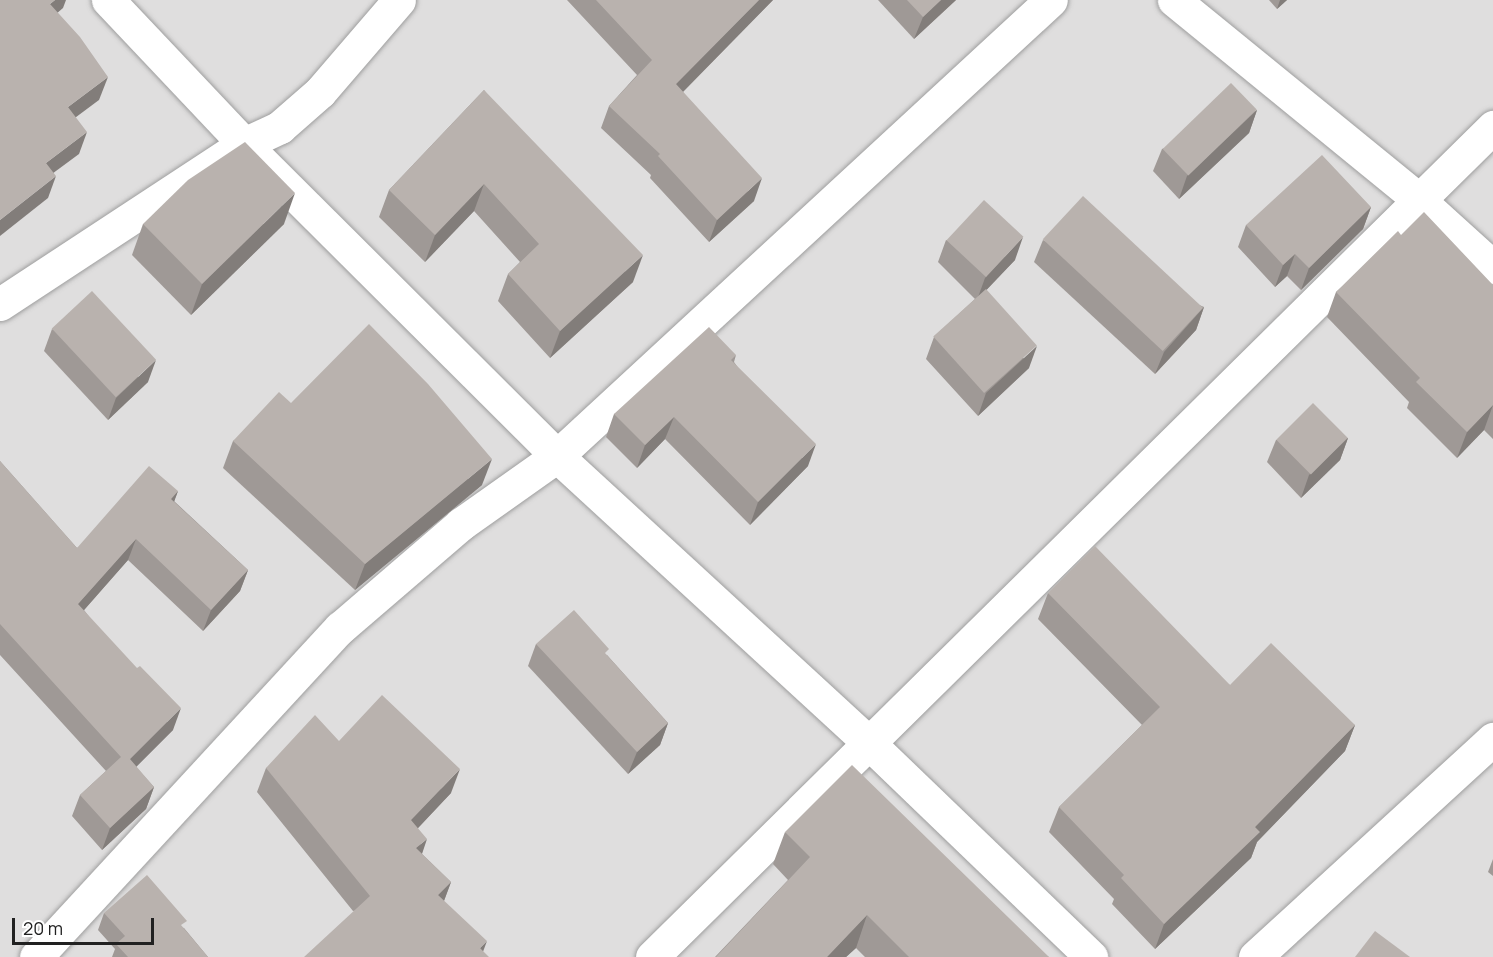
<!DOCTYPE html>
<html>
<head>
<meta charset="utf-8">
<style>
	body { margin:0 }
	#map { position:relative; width:1493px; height:957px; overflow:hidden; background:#f0ede9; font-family:Manrope,sans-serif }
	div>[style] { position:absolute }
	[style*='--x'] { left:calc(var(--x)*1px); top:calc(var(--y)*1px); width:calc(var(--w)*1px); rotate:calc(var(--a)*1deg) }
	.residential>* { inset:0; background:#dfdede; transform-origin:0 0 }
	.roads { filter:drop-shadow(0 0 2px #9e9e9e) drop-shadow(0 0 2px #9e9e9e) }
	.street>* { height:33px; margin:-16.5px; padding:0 16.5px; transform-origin:16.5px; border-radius:16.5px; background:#fff }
	.wall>* { inset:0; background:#9f9996 }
	.shaded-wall>* { inset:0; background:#827d7a }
	.building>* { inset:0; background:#b9b2ae; transform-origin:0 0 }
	span { translate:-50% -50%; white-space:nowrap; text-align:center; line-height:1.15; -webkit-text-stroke:5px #fff; paint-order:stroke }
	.scale { position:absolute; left:12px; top:918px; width:142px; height:27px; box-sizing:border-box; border:3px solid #212121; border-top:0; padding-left:8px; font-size:18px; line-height:21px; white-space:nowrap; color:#212121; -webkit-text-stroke:4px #fff; paint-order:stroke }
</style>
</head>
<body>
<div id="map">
	<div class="residential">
		<i style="left:0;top:0;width:1493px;height:957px"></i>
	</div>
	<div class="roads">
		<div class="street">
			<i style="--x:108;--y:0;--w:198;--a:46.6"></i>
			<i style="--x:244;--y:144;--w:442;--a:44.9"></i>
			<i style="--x:557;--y:456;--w:425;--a:42.6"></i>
			<i style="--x:870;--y:744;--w:307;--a:43.9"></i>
			<i style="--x:1174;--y:0;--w:316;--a:39.2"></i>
			<i style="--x:1419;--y:200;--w:100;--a:42.2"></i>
			<i style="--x:0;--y:304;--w:292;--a:-33.3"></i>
			<i style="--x:244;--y:144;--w:40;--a:-25"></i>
			<i style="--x:280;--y:127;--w:53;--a:-41.2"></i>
			<i style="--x:320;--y:92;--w:121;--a:-49.3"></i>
			<i style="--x:36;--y:957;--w:448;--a:-47.3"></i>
			<i style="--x:340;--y:628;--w:160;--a:-40.7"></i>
			<i style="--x:461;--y:524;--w:118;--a:-35.3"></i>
			<i style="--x:557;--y:456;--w:672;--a:-42.71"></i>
			<i style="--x:652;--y:957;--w:1182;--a:-44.62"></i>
			<i style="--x:1255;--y:957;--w:323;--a:-42.5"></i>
		</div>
	</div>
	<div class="wall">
		<i style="clip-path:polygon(567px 0,773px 0,683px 92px,754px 201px,709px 242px,650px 178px,651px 175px,601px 128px,609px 106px,637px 75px)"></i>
		<i style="clip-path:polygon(878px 0,956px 0,914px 39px)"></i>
		<i style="clip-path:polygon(1269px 0,1287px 0,1277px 9px)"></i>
		<i style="clip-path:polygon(484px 90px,633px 282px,550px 358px,498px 301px,508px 274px,520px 262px,474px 211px,425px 262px,379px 217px,389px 190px)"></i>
		<i style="clip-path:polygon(1257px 110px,1249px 133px,1179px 199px,1153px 171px,1162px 149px)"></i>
		<i style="clip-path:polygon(1371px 207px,1363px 229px,1301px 290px,1287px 276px,1275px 287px,1238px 247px,1246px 225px)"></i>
		<i style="clip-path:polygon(143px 224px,284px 224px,191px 315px,132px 255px)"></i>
		<i style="clip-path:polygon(1401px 235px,1493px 285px,1493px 439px,1484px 430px,1457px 458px,1407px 408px,1409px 402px,1327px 317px,1336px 292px)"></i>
		<i style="clip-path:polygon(946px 240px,1015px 260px,986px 290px,1029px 368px,978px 416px,926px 359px,934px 337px,975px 299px,938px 262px)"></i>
		<i style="clip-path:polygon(1043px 240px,1204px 307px,1196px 330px,1155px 374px,1034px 262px)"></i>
		<i style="clip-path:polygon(52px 329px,148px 382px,108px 420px,44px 351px)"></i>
		<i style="clip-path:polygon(736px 355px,734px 362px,808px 466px,750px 525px,665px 439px,637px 468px,606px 437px,614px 414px)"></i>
		<i style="clip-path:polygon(291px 403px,482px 485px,355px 590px,223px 468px,233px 441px)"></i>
		<i style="clip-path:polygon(1348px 438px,1340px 460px,1301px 498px,1267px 462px,1276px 440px)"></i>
		<i style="clip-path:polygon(0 461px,77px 548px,178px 491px,174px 501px,248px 570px,240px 591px,203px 631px,128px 560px,84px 610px,173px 730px,136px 767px,154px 787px,146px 809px,102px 850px,72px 816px,80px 795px,106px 771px,0 655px)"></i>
		<i style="clip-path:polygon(1048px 593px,1230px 685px,1355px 725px,1345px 751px,1257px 842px,1251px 858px,1155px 949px,1112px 904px,1114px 899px,1049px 832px,1059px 807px,1142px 725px,1038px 619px)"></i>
		<i style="clip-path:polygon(536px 644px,607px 655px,668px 723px,660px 745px,628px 774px,528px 666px)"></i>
		<i style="clip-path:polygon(339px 741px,451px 793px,418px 828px,422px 854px,451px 882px,444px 901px,353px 911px,257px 792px,266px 768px)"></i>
		<i style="clip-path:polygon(785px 832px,1049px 957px,865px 957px,856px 948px,846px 957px,715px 957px,788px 880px,773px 864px)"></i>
		<i style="clip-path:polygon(1493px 859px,1493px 876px,1488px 872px)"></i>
		<i style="clip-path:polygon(104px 913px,184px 928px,208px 957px,112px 957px,115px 949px,98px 930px)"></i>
	</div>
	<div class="shaded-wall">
		<i style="clip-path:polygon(55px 0,66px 0,63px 8px,41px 27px,50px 4px)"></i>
		<i style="clip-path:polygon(759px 0,773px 0,668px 107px,676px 84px)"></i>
		<i style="clip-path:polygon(941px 0,956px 0,914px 39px,923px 17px)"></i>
		<i style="clip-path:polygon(1280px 0,1287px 0,1277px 9px)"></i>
		<i style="clip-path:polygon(108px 77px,99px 100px,60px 129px,68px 107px)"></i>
		<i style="clip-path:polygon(1257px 110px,1249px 133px,1179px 199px,1187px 176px)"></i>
		<i style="clip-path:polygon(87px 132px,79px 154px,37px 185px,46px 163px)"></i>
		<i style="clip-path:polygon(56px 176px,48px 198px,0 236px,0 220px)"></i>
		<i style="clip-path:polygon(762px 178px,754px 201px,709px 242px,717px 220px)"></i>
		<i style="clip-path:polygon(484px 184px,474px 211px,425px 262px,435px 235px)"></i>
		<i style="clip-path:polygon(295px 193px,284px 224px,191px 315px,202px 284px)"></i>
		<i style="clip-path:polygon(1371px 207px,1363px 229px,1301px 290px,1309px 268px)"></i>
		<i style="clip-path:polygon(1023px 237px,1015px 260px,977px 300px,985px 278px)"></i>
		<i style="clip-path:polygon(1295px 254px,1287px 276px,1275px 287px,1283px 265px)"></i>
		<i style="clip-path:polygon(643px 255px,633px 282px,550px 358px,560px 331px)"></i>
		<i style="clip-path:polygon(1204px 307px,1196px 330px,1155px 374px,1164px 352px)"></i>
		<i style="clip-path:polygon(1037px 346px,1029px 368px,978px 416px,986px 393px)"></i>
		<i style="clip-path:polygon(156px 360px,148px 382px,108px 420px,116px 398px)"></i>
		<i style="clip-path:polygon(1493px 405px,1484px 430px,1457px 458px,1467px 432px)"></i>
		<i style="clip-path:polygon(674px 417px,665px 439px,637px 468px,645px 445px)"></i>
		<i style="clip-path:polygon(1348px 438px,1340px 460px,1301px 498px,1309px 475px)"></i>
		<i style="clip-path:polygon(816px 444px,808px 466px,750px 525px,758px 502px)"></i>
		<i style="clip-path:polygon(492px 459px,482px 485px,355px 590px,365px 564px)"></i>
		<i style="clip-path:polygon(178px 491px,170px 513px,171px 499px)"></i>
		<i style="clip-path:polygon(136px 539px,128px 560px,70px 626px,78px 604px)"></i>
		<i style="clip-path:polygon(248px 570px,240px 591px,203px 631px,211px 610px)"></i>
		<i style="clip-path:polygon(181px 708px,173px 730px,122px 781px,130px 759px)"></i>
		<i style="clip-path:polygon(668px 723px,660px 745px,628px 774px,637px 752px)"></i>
		<i style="clip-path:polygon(1355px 725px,1345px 751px,1257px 842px,1251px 858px,1155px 949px,1164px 924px,1255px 827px)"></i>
		<i style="clip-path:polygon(460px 769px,451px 793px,402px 845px,411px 820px)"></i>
		<i style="clip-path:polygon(154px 787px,146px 809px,102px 850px,110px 828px)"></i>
		<i style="clip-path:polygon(427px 839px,419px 863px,416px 848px)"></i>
		<i style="clip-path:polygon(451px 882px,442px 906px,438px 895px)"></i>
		<i style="clip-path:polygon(867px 915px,856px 948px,846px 957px,827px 957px)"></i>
		<i style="clip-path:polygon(487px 941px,481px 957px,480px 948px)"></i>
	</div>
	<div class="building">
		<i style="clip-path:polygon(0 0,55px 0,50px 4px,80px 37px,108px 77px,68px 107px,87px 132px,46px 163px,56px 176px,0 220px)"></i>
		<i style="clip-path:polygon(596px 0,759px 0,676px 84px,762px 178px,717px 220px,658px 156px,660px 154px,609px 106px,652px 60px)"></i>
		<i style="clip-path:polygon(907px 0,941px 0,923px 17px)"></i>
		<i style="left:1231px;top:83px;width:37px;height:95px;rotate:46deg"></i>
		<i style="clip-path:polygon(484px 90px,643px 255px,560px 331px,508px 274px,539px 244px,484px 184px,435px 235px,389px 190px)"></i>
		<i style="clip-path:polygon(245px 142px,295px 193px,202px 284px,143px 224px,188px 180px)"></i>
		<i style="clip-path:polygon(1322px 155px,1371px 207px,1309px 268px,1295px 254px,1283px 265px,1246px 225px)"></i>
		<i style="left:1083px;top:196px;width:164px;height:59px;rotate:43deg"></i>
		<i style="left:984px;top:200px;width:54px;height:55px;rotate:43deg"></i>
		<i style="clip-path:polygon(1424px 212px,1493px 285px,1493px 405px,1467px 432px,1416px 382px,1420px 378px,1336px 292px,1398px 231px,1401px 235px)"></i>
		<i style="left:986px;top:289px;width:76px;height:71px;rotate:48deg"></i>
		<i style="left:92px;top:291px;width:94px;height:55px;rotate:47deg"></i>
		<i style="clip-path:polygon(369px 324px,428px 384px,492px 459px,365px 564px,233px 441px,279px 392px,291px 403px)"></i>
		<i style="clip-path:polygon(709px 327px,736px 355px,731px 360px,816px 444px,758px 502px,674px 417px,645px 445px,614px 414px)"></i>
		<i style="left:1313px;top:403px;width:49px;height:52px;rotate:45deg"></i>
		<i style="clip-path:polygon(0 461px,77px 548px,149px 466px,178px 491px,171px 499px,248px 570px,211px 610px,136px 539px,78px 604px,137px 668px,140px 666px,181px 708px,130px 759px,154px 787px,110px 828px,80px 795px,121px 757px,0 624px)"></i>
		<i style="clip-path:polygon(1095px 546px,1230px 685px,1271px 643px,1355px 725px,1255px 827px,1260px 832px,1164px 924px,1121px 878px,1124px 875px,1059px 807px,1160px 707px,1048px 593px)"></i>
		<i style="clip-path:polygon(574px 610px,609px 649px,605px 653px,668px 723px,637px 752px,536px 644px)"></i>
		<i style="clip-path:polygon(382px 695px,460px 769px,411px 820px,427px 839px,416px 848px,451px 882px,438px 895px,487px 941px,480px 948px,489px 957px,304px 957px,370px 896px,266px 768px,315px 715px,339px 741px)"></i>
		<i style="clip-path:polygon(852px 765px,1049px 957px,909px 957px,867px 915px,827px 957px,716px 957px,810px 857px,785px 832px)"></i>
		<i style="clip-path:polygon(147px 875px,187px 921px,181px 925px,208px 957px,128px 957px,116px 944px,125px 936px,104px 913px)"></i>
		<i style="clip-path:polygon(1375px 931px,1410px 957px,1355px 957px)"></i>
	</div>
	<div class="scale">20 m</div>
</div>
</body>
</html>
